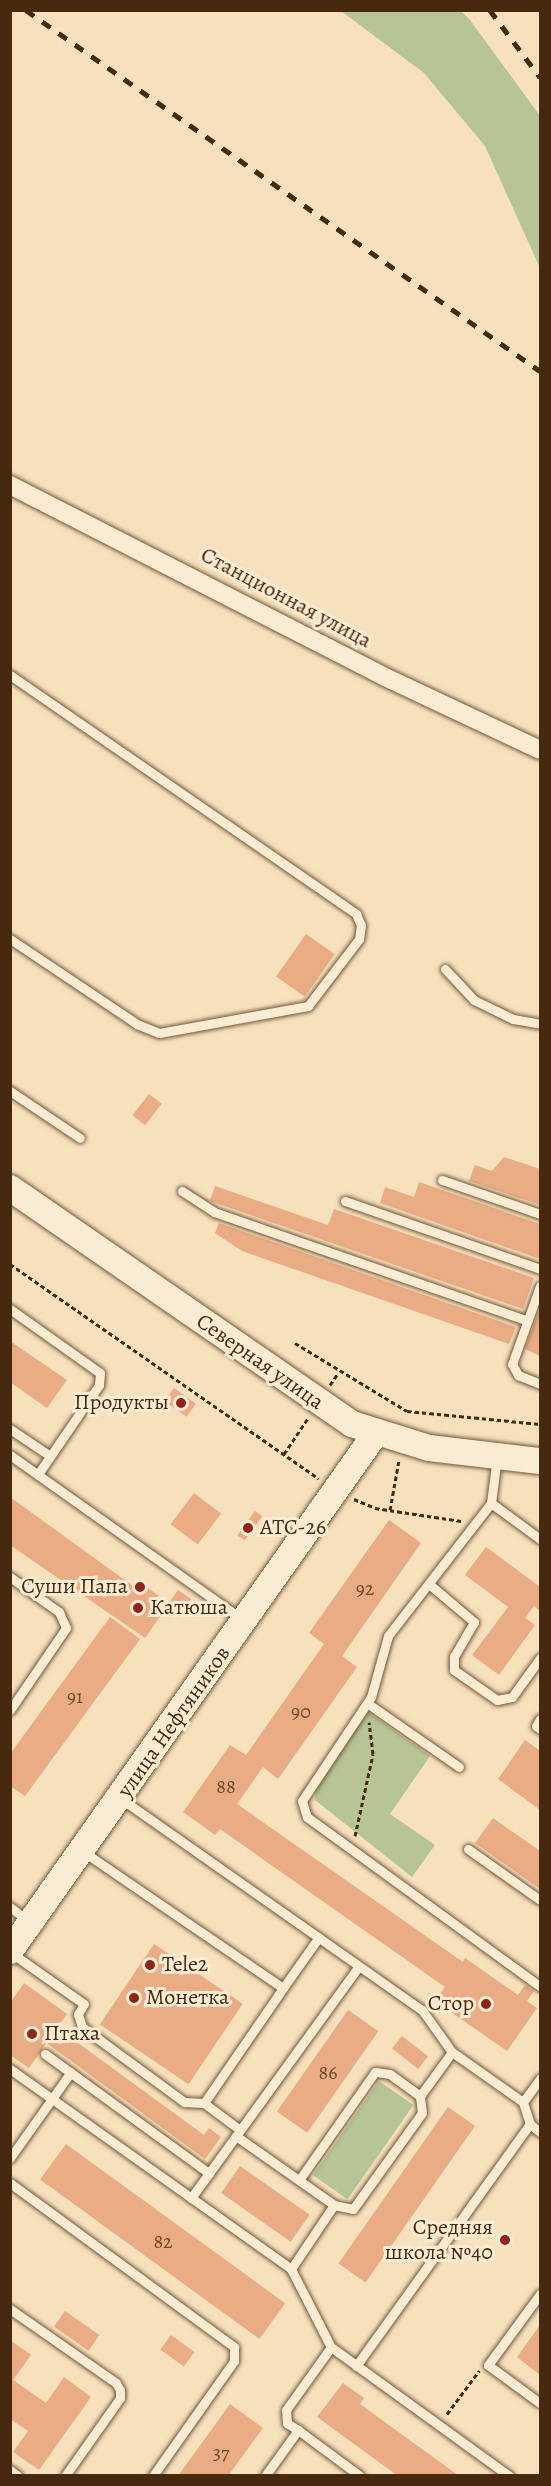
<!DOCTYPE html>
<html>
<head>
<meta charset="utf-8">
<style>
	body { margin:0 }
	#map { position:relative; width:551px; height:2486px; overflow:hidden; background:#f7e1bc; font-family:Alegreya,serif }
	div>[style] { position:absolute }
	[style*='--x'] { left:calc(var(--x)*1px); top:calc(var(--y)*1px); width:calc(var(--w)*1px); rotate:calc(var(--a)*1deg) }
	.green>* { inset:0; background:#b6c496; transform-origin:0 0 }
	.building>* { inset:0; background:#e9ac85; transform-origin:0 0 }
	.path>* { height:3px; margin-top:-1.5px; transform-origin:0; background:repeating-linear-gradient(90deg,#472910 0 4.5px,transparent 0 7.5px) }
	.roads { filter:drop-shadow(0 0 2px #73573b) drop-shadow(0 0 2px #73573b) }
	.service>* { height:9px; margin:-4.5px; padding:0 4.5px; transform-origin:4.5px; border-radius:4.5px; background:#faecd3 }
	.minor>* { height:18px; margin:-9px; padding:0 9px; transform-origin:9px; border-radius:9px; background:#faecd3 }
	.secondary>* { height:26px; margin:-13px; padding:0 13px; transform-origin:13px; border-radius:13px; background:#faecd3 }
	.rail>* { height:4.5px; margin-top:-2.25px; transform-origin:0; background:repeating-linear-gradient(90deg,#472910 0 10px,transparent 0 20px) }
	.dots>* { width:16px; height:16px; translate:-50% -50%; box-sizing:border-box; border:3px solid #faecd3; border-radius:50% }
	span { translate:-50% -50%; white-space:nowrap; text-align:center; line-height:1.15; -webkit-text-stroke:6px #faecd3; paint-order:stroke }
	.number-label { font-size:20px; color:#704a2d }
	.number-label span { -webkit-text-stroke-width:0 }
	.street-label { font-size:22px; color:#472910 }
	.poi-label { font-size:22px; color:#472910 }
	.right { translate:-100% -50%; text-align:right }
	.left { translate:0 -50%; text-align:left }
	.frame { position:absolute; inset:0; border:12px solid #472910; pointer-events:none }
</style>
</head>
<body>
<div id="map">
	<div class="green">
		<i style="clip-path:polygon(341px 11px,461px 11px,470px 20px,540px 116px,540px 268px,485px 146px,424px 73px)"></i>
		<i style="clip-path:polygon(368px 1712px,430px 1756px,390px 1814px,435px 1845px,412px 1877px,315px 1800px,316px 1787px)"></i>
		<i style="left:379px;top:2081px;width:42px;height:115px;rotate:35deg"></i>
	</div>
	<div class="building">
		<i style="left:306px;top:934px;width:35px;height:52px;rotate:35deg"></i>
		<i style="left:149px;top:1094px;width:16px;height:27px;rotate:38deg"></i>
		<i style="clip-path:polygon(504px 1157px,540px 1169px,540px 1205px,469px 1181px,475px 1165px,492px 1171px)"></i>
		<i style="clip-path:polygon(419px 1182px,540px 1224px,540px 1259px,380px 1203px,385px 1187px,414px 1197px)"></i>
		<i style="clip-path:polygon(215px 1186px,328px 1225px,334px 1209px,534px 1278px,523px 1309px,210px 1201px)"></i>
		<i style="clip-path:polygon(219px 1223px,516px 1327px,509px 1344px,242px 1251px,215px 1233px)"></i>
		<i style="clip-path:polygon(540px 1308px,540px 1356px,525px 1349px)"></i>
		<i style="clip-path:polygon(10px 1341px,67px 1380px,47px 1408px,10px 1382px)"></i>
		<i style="left:174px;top:1388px;width:27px;height:16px;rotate:36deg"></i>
		<i style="left:194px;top:1493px;width:34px;height:39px;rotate:37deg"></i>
		<i style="clip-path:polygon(10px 1497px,133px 1586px,137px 1580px,159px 1596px,154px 1604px,164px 1611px,145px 1638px,10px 1545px)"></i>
		<i style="left:255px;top:1511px;width:9px;height:30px;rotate:36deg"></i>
		<i style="clip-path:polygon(389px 1520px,421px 1543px,342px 1656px,357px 1667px,278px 1779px,263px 1767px,237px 1804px,463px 1962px,465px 1958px,518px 1995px,525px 1985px,534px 1991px,527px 2001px,537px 2008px,507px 2051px,435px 2001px,445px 1987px,220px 1829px,215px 1835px,183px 1812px,230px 1745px,246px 1755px,324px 1644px,309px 1633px)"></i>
		<i style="clip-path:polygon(486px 1547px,540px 1587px,540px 1611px,534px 1606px,525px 1618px,535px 1625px,499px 1675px,472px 1655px,508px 1607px,465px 1575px)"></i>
		<i style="left:178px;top:1590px;width:16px;height:19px;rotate:35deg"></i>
		<i style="clip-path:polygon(110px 1617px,140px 1639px,25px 1796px,10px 1786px,10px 1754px)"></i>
		<i style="clip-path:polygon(525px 1740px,540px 1751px,540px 1810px,498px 1779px)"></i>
		<i style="clip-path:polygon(493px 1818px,540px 1851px,540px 1889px,475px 1843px)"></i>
		<i style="left:154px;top:1944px;width:107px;height:97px;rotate:34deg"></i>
		<i style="clip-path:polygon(24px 1983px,67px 2014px,29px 2068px,10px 2055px,10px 2003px)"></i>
		<i style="left:348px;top:2010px;width:37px;height:124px;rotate:35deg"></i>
		<i style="clip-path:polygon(59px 2029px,204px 2135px,209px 2128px,221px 2137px,205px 2159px,48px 2044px)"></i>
		<i style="left:402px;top:2036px;width:33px;height:16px;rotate:38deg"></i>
		<i style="left:448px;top:2107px;width:33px;height:191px;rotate:35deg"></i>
		<i style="left:66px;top:2144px;width:271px;height:44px;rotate:36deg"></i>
		<i style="left:240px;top:2166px;width:85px;height:33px;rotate:35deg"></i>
		<i style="left:65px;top:2311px;width:42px;height:19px;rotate:35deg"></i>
		<i style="clip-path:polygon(540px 2325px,540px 2375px,517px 2357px)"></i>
		<i style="left:171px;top:2335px;width:29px;height:18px;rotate:36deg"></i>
		<i style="clip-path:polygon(10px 2340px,31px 2355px,13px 2380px,46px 2403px,64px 2377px,91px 2397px,39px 2470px,13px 2452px,28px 2431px,10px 2419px)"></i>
		<i style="clip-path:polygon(343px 2383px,364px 2398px,360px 2404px,459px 2476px,398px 2476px,317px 2417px)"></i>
		<i style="clip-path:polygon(230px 2404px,263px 2428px,228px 2476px,178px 2476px)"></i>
	</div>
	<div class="path">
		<i style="--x:10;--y:1264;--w:376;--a:34.8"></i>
		<i style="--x:295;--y:1343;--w:131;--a:31.3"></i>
		<i style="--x:407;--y:1411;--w:134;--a:5.6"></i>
		<i style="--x:330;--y:1385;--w:14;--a:-56"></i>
		<i style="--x:284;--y:1454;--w:43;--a:-56.3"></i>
		<i style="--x:354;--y:1499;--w:23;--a:23"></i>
		<i style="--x:375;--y:1508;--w:87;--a:8.6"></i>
		<i style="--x:390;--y:1510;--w:51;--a:-79.8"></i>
		<i style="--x:355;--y:1836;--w:84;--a:-77.6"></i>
		<i style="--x:373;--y:1754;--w:32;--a:-97"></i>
		<i style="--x:447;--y:2414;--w:54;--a:-53.3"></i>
	</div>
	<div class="roads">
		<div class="service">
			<i style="--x:10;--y:675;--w:421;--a:34.6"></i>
			<i style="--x:356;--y:914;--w:12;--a:66"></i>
			<i style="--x:361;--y:925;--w:14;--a:98"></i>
			<i style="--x:359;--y:939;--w:84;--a:127.3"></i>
			<i style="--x:308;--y:1006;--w:151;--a:169.7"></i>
			<i style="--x:159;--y:1033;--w:24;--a:-158"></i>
			<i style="--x:137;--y:1024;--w:153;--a:-146.2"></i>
			<i style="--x:445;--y:969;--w:42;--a:46.9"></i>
			<i style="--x:474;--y:1000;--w:43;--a:26"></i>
			<i style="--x:513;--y:1019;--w:27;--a:10"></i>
			<i style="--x:10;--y:1091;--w:84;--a:33.9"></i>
			<i style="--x:442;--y:1180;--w:104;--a:19.1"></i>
			<i style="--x:182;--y:1191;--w:38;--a:33"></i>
			<i style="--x:214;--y:1212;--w:332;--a:19.1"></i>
			<i style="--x:345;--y:1201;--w:207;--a:19.2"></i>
			<i style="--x:540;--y:1286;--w:83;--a:109.7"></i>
			<i style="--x:512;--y:1364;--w:13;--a:61"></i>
			<i style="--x:518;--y:1375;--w:24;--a:22"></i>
			<i style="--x:10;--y:1309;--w:110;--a:35.4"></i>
			<i style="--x:100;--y:1373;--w:12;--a:95"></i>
			<i style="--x:99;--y:1385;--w:108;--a:124.4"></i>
			<i style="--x:10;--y:1429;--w:48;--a:34"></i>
			<i style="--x:10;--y:1455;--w:286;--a:35.3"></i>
			<i style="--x:497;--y:1457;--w:46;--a:97.4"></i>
			<i style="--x:491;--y:1503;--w:168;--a:127.8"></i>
			<i style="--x:388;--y:1636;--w:63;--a:105.6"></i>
			<i style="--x:371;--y:1697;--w:125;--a:123.6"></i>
			<i style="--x:302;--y:1801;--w:17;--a:73"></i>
			<i style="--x:307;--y:1817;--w:288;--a:36"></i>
			<i style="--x:491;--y:1503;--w:61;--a:36.3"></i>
			<i style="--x:10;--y:1577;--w:60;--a:35.5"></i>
			<i style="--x:59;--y:1612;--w:17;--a:66"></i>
			<i style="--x:66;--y:1628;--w:99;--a:124.3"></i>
			<i style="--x:429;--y:1584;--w:59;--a:40.2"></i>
			<i style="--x:474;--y:1622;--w:39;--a:120"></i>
			<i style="--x:454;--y:1656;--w:14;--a:90"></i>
			<i style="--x:454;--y:1670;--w:52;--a:34.9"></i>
			<i style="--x:497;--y:1700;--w:15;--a:-11"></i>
			<i style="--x:512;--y:1697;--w:48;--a:-54.3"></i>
			<i style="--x:367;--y:1703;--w:112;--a:34.8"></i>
			<i style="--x:540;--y:1719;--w:8;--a:120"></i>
			<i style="--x:536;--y:1726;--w:5;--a:37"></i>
			<i style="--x:120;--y:1798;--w:369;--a:35.1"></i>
			<i style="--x:422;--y:2010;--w:52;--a:54.5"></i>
			<i style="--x:452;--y:2052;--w:87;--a:35.2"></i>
			<i style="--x:468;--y:1849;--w:88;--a:35.3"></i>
			<i style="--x:10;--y:1907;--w:25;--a:37"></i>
			<i style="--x:10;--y:1952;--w:90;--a:35.1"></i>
			<i style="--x:84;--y:2004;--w:12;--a:121"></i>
			<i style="--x:78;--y:2014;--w:14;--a:73"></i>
			<i style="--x:82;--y:2027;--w:127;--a:36.3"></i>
			<i style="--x:184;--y:2102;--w:20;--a:3"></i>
			<i style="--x:204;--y:2103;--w:140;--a:-55.5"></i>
			<i style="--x:283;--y:1988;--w:243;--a:-145.7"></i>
			<i style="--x:283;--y:1988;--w:62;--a:-54.8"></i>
			<i style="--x:45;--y:2054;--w:203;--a:36"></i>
			<i style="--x:10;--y:2069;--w:345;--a:35.4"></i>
			<i style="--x:291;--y:2269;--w:88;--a:62.9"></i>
			<i style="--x:331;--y:2347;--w:220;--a:35.9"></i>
			<i style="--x:420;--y:2096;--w:54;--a:-54"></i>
			<i style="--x:204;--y:2103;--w:45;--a:36.9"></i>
			<i style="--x:530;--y:2124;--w:13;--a:39"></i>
			<i style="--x:236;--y:2136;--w:120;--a:35.1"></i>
			<i style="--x:334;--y:2205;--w:19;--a:12"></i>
			<i style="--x:353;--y:2209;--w:118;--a:-54.3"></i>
			<i style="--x:422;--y:2113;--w:17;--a:-97"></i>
			<i style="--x:420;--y:2096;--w:37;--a:-144"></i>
			<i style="--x:390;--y:2074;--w:15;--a:-172"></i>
			<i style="--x:375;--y:2072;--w:132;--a:125.1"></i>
			<i style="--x:10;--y:2158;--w:105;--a:-54.7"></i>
			<i style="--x:10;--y:2183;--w:278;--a:36.2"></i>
			<i style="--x:234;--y:2347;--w:14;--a:90"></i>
			<i style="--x:234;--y:2361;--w:141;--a:125.2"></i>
			<i style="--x:191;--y:2198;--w:286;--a:-54.1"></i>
			<i style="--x:291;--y:2269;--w:77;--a:-56.1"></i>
			<i style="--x:540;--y:2294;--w:88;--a:126.2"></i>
			<i style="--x:488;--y:2365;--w:64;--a:36.2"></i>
			<i style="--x:10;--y:2309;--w:129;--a:34.9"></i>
			<i style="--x:116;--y:2383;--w:8;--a:60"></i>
			<i style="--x:120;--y:2390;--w:8;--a:90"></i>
			<i style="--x:120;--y:2398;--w:95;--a:125.2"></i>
			<i style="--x:356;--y:2366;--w:298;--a:-54.3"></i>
			<i style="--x:530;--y:2124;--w:23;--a:-108"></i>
			<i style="--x:523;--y:2102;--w:29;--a:-54"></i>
			<i style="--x:298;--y:2430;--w:77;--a:36.6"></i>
			<i style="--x:10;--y:2470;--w:10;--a:37"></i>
			<i style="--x:265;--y:2476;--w:57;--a:-54.3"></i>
			<i style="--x:298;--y:2430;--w:13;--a:-148"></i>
			<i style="--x:287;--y:2423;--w:13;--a:-94"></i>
			<i style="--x:286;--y:2410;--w:77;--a:-54.5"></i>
		</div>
		<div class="minor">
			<i style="--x:10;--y:485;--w:421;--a:27.1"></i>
			<i style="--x:385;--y:677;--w:171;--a:25.2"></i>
		</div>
		<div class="secondary">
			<i style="--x:10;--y:1188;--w:416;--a:34.6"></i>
			<i style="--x:352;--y:1424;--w:81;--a:17.3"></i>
			<i style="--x:429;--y:1448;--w:112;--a:6.7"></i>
			<i style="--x:10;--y:1951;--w:634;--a:-54.76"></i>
		</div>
	</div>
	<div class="rail">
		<i style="--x:26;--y:10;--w:628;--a:35.08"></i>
		<i style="--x:490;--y:10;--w:84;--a:53.3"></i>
	</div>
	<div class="dots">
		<i style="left:181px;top:1403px;background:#8f2418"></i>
		<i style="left:248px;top:1528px;background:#8f2418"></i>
		<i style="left:140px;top:1587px;background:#8f2418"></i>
		<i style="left:138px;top:1608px;background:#8f2418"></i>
		<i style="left:150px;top:1965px;background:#8f2418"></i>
		<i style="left:134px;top:1998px;background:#8f2418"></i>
		<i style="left:486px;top:2004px;background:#8f2418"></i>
		<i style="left:32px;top:2034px;background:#8f2418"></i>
		<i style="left:505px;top:2240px;background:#8f2418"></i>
	</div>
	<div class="number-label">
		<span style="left:365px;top:1588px">92</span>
		<span style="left:75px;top:1696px">91</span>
		<span style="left:301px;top:1711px">90</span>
		<span style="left:226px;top:1786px">88</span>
		<span style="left:328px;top:2072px">86</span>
		<span style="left:163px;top:2241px">82</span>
		<span style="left:221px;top:2452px">37</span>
	</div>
	<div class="street-label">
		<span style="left:286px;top:598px;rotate:28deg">Станционная улица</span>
		<span style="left:260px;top:1362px;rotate:35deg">Северная улица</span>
		<span style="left:174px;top:1722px;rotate:-55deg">улица Нефтяников</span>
	</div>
	<div class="poi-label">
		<span class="right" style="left:169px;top:1403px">Продукты</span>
		<span class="left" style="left:260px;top:1528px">АТС-26</span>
		<span class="right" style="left:128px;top:1587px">Суши Папа</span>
		<span class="left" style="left:150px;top:1608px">Катюша</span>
		<span class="left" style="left:162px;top:1965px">Tele2</span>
		<span class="left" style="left:146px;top:1998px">Монетка</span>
		<span class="right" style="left:474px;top:2004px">Стор</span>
		<span class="left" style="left:44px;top:2034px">Птаха</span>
		<span class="right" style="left:493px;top:2240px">Средняя<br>школа №40</span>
	</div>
	<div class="frame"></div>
</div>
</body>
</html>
